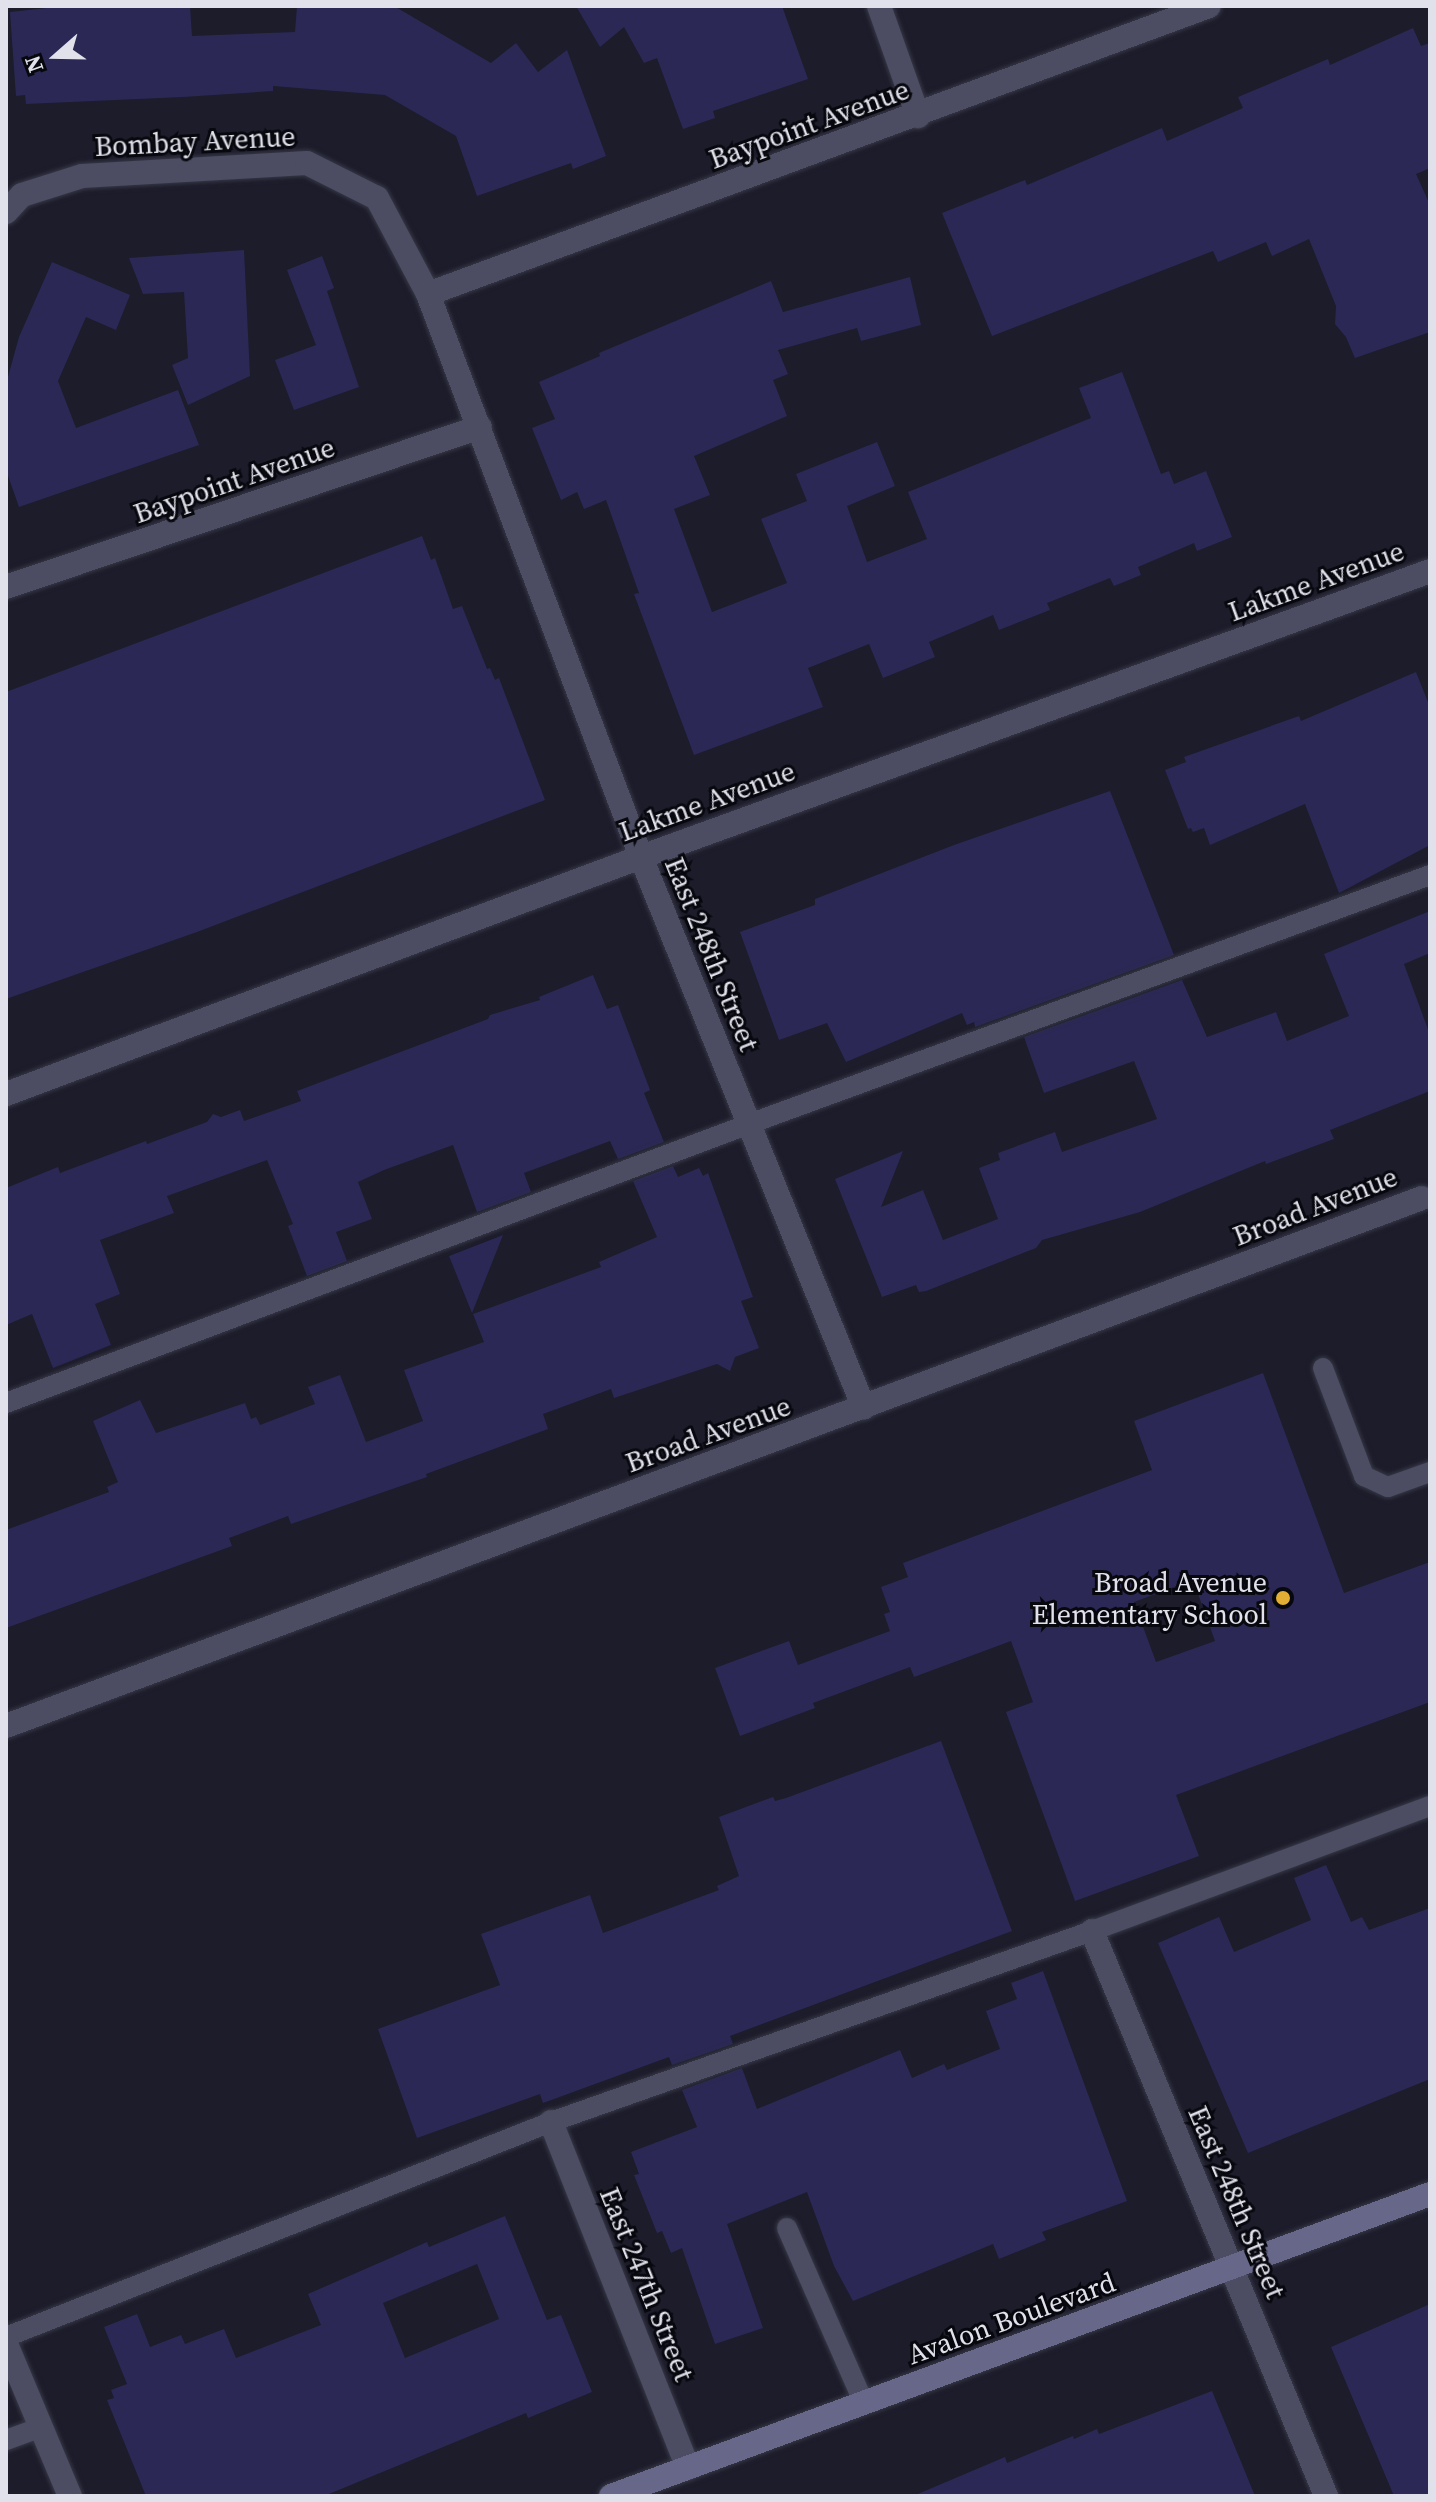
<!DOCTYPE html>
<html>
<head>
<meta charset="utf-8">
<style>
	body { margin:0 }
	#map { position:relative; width:1436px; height:2502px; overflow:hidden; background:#1c1c2b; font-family:"Source Serif 4",serif }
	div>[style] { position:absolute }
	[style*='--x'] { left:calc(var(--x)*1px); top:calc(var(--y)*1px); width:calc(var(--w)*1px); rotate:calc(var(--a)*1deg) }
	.building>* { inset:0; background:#2b2855 }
	.roads { filter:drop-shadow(0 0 2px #373846) drop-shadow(0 0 2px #373846) }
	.service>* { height:20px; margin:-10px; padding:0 10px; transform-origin:10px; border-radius:10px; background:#4c4d62 }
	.minor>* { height:24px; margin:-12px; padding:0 12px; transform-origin:12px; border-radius:12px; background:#4c4d62 }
	.tertiary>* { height:24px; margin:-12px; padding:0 12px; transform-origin:12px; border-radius:12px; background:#4c4d62 }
	.secondary>* { height:24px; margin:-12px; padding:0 12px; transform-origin:12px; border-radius:12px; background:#666789 }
	.dots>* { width:22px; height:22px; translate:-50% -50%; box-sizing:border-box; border:4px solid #07080e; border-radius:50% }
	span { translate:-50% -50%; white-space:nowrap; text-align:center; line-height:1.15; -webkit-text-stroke:6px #07080e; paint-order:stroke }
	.street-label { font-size:28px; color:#e0e1eb }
	.poi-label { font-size:28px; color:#e0e1eb }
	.right { translate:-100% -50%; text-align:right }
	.frame { position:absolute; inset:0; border:8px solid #e0e1eb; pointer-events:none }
	.north { position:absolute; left:16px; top:16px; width:80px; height:80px; -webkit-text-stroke:6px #07080e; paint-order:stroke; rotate:250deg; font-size:22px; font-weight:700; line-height:32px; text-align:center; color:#e0e1eb }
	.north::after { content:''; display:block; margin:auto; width:28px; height:36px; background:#e0e1eb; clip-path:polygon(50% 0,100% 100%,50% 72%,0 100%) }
</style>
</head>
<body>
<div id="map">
	<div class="building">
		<i style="clip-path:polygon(65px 6px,190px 6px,192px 36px,295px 32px,297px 6px,394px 6px,491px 63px,516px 43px,538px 72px,567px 50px,606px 156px,573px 169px,571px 163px,477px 196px,456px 136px,385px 95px,273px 86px,273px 91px,183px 97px,26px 104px,25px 95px,16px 96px,10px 12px)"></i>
		<i style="clip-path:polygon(576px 6px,782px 6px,808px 79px,713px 111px,715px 118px,683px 129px,657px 58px,644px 63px,624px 27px,600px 47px)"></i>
		<i style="clip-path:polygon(1413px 28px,1421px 46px,1430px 43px,1430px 168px,1416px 174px,1430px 205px,1430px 332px,1355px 358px,1346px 337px,1335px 324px,1336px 306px,1309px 239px,1272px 256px,1266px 242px,1218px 262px,1213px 251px,992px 336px,942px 213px,1025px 180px,1027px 185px,1162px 128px,1167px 141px,1243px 108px,1238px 97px,1328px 59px,1330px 65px)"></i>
		<i style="clip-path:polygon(244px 250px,250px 376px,188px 405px,172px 365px,188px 358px,184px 292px,143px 294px,129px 258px)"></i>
		<i style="clip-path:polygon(322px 256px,334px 288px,327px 291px,359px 387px,294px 410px,275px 360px,316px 345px,287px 270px)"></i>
		<i style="clip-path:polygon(52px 262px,130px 295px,116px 330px,86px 317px,58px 381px,76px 428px,178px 390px,199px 445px,19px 507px,6px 470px,6px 384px,19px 337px)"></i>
		<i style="clip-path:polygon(910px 277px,921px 325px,861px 341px,857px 328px,778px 350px,788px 374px,773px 380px,787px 416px,694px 456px,710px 495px,674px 509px,712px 612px,787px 583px,761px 519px,807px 501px,796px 474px,877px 442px,895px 486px,847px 506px,867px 562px,927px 539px,908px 492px,1091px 418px,1079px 388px,1122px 372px,1161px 474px,1169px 471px,1174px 484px,1206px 471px,1232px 537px,1197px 551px,1194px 543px,1138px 567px,1141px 575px,1114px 586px,1110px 578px,1047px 603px,1050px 610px,999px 630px,993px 615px,929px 642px,935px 657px,883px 678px,869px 644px,808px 668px,823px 707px,694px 755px,634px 594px,639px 593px,606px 500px,584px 509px,577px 492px,561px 500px,532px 428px,555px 419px,539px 382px,600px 356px,599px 353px,771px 281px,783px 312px)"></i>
		<i style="clip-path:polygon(422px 536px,431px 560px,435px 558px,453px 609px,462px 606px,487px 669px,490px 668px,495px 680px,499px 678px,545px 800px,197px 932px,6px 999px,6px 692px)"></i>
		<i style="clip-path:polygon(1416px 672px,1430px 707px,1430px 845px,1339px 893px,1305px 804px,1210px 845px,1204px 828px,1193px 832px,1191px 828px,1188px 829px,1165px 770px,1186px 762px,1184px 757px,1299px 716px,1301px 721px)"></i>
		<i style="clip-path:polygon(1110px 791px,1174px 955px,975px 1027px,974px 1022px,967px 1025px,962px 1013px,846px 1062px,827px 1023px,779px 1040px,740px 932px,815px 905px,815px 899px,954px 845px)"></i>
		<i style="clip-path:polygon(1430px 911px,1430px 953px,1404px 964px,1430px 1035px,1430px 1091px,1330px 1130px,1334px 1139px,1266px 1164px,1265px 1161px,1140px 1212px,1042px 1240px,1036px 1248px,926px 1291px,919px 1292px,916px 1285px,882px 1297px,835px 1179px,903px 1151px,881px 1207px,923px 1190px,943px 1240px,998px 1219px,979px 1168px,1000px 1160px,998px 1153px,1055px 1132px,1062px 1152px,1157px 1119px,1134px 1061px,1044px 1093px,1024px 1037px,1182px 980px,1207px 1037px,1276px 1012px,1287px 1041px,1349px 1016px,1324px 954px)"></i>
		<i style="clip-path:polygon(593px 975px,607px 1009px,618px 1005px,650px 1090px,644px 1093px,664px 1142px,618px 1159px,610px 1141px,524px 1173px,531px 1192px,477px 1212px,453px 1145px,384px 1170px,358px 1182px,372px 1219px,336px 1232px,347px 1261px,307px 1276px,288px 1226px,293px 1224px,267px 1160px,167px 1196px,174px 1213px,100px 1240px,120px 1294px,95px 1304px,111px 1345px,53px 1368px,32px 1314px,6px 1325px,6px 1188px,58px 1167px,60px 1173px,146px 1141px,147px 1144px,207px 1122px,213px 1114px,221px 1117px,240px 1110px,244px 1121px,301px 1101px,297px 1091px,488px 1019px,490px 1015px,540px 1000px,539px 997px)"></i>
		<i style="clip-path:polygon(673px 1166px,678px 1177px,699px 1168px,703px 1176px,708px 1173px,753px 1297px,741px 1301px,759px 1348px,735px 1357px,730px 1371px,717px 1364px,614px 1398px,611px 1389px,543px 1414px,548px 1429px,426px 1474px,427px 1477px,291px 1524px,288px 1516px,229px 1538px,232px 1546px,6px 1628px,6px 1530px,109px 1492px,107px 1487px,118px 1482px,93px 1421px,140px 1400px,156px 1433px,245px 1403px,251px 1419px,256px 1417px,260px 1425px,315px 1404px,308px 1387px,340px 1375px,366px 1442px,423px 1421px,404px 1370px,484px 1342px,473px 1314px,601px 1267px,599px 1262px,657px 1237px,633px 1181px)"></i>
		<i style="clip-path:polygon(503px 1235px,472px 1313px,449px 1256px)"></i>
		<i style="clip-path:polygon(evenodd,1263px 1373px,1344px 1593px,1430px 1562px,1430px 1702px,1176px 1795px,1199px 1856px,1075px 1901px,1006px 1712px,1033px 1702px,1011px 1641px,914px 1677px,910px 1667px,813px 1703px,815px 1708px,740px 1736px,715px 1668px,789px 1641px,798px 1665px,890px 1631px,884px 1614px,890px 1612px,881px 1587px,908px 1577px,903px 1563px,1152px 1470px,1134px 1421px,1263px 1373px,1193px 1580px,1215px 1641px,1156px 1662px,1134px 1602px,1193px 1580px)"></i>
		<i style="clip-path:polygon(941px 1741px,1012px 1931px,730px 2036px,733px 2044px,672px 2065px,669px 2057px,543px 2103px,540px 2094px,417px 2138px,378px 2029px,500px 1985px,481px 1934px,590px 1895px,603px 1933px,719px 1890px,717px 1886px,739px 1876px,719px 1817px,773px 1797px,775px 1801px,786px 1798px)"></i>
		<i style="clip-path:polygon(1326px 1865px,1351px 1922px,1362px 1917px,1369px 1930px,1430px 1908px,1430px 2079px,1248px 2153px,1158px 1943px,1219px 1917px,1234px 1952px,1311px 1920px,1294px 1878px)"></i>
		<i style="clip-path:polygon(1043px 1971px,1127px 2201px,1042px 2232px,1046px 2240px,999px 2259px,993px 2244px,853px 2301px,834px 2266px,807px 2192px,727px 2224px,763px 2328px,715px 2344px,682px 2248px,671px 2253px,662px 2231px,657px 2233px,634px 2175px,639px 2174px,631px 2152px,697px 2127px,682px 2090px,742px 2068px,757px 2109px,900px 2050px,912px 2078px,944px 2064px,947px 2070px,1000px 2049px,986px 2011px,1017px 1999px,1011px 1983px)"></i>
		<i style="clip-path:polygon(evenodd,505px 2216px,547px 2320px,561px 2315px,592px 2392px,528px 2418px,526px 2413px,324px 2496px,146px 2496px,107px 2400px,114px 2398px,111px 2390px,127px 2384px,104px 2327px,137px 2314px,150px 2347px,181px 2335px,185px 2344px,224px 2329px,236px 2358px,321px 2325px,308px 2294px,427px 2242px,429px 2247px,505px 2216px,477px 2264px,499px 2319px,405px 2358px,383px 2303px,477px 2264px)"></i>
		<i style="clip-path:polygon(1430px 2304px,1430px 2496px,1394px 2496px,1331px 2347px)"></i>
		<i style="clip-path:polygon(1212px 2391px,1255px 2496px,913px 2496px,1005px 2457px,1007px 2463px,1073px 2436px,1074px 2439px,1097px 2429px,1099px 2434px)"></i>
	</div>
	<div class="roads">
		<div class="service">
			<i style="--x:1323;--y:1368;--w:116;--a:69.2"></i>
			<i style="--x:1364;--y:1476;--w:26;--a:25"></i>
			<i style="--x:1388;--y:1487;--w:45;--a:-19.7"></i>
			<i style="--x:6;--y:1403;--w:794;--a:-20.58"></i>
			<i style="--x:749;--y:1124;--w:725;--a:-20.08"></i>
			<i style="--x:787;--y:2228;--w:191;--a:66.3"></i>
			<i style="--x:6;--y:2337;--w:586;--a:-21.53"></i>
			<i style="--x:551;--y:2122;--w:574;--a:-19.45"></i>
			<i style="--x:1092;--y:1931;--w:360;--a:-20.3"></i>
			<i style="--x:6;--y:2440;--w:37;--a:-20"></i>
		</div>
		<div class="minor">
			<i style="--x:879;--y:6;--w:117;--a:70.5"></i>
			<i style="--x:6;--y:212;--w:23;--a:-47"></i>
			<i style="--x:22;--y:195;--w:63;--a:-17.6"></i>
			<i style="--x:82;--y:176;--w:225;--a:-3.3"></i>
			<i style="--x:307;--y:163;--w:78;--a:26.6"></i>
			<i style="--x:377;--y:198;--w:109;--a:62"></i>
			<i style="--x:428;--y:294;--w:602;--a:69.28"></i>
			<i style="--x:641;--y:857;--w:594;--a:67.97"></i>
			<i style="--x:428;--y:294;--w:832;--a:-20.24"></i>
			<i style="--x:6;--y:587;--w:500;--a:-18.65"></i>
			<i style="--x:1092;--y:1931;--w:612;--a:67.5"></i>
			<i style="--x:551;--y:2122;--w:372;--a:68.4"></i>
			<i style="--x:6;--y:2344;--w:165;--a:67.2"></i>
		</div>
		<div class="tertiary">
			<i style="--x:6;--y:1094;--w:678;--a:-20.47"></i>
			<i style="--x:641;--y:857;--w:839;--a:-19.92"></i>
			<i style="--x:6;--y:1726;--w:1511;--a:-20.45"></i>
		</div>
		<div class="secondary">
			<i style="--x:611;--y:2496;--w:873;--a:-20.24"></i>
		</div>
	</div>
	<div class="dots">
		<i style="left:1283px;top:1598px;background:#e2af34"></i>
	</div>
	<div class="street-label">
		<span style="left:809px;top:124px;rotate:-20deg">Baypoint Avenue</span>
		<span style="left:195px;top:141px;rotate:-3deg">Bombay Avenue</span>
		<span style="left:234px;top:480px;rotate:-19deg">Baypoint Avenue</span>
		<span style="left:1316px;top:581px;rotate:-20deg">Lakme Avenue</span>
		<span style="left:707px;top:801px;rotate:-20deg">Lakme Avenue</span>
		<span style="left:712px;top:954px;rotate:68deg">East 248th Street</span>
		<span style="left:1315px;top:1206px;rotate:-21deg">Broad Avenue</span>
		<span style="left:708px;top:1434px;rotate:-20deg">Broad Avenue</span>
		<span style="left:1237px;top:2202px;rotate:67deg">East 248th Street</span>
		<span style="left:647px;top:2284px;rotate:68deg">East 247th Street</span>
		<span style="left:1011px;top:2318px;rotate:-20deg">Avalon Boulevard</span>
	</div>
	<div class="poi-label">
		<span class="right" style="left:1267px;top:1598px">Broad Avenue<br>Elementary School</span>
	</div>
	<div class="frame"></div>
	<div class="north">N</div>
</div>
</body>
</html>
